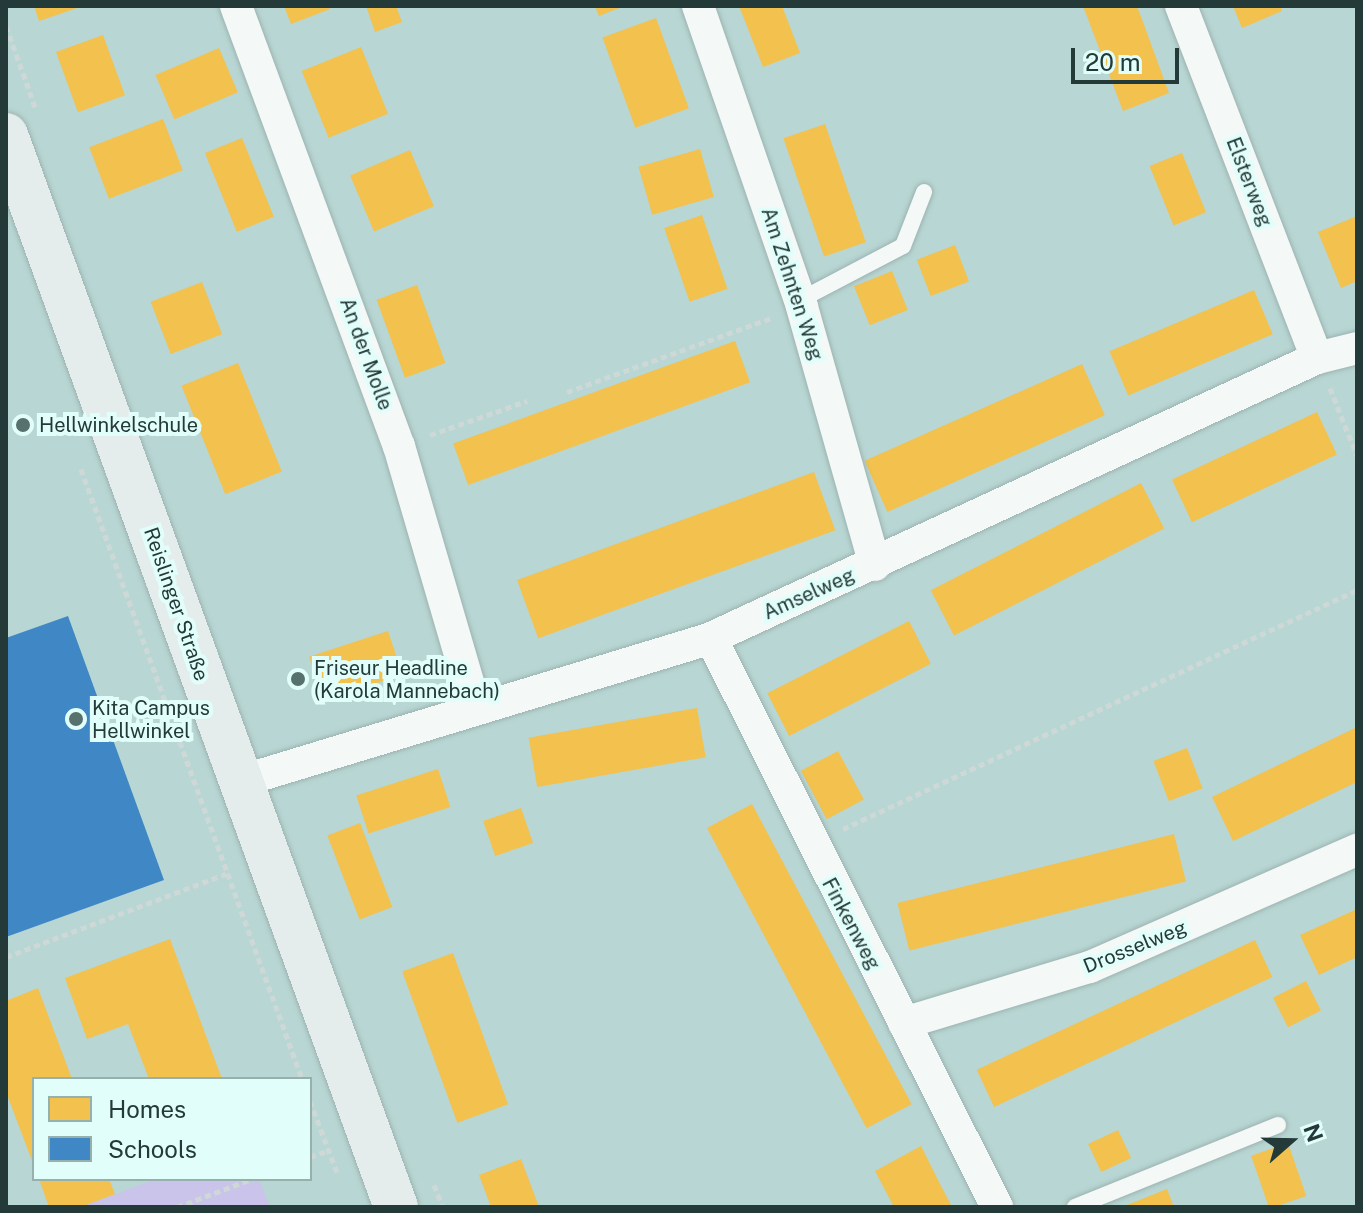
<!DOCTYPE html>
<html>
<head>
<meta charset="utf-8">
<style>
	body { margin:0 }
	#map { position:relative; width:1363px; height:1213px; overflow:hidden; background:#b8d6d3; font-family:"Public Sans",sans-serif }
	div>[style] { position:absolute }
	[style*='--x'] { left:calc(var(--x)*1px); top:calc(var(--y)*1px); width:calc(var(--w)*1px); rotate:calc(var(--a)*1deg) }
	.green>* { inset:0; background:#cac3ea }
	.homes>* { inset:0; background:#f2c14e; transform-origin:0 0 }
	.schools>* { inset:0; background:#3f88c5 }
	.path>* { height:5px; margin-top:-2.5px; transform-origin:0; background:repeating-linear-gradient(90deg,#ced9d7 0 6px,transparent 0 10px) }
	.roads { filter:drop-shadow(0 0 2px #9cb3b1) drop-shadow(0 0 2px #9cb3b1) }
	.lane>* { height:16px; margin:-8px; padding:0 8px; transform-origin:8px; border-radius:8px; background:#f4f9f8 }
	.street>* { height:32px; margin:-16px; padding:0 16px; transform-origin:16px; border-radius:16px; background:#f4f9f8 }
	.secondary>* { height:44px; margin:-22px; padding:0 22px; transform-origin:22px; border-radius:22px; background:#e4edec }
	.dots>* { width:22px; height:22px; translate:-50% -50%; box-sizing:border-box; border:4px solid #e2fefa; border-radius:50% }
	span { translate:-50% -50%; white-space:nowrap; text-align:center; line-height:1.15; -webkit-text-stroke:8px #e2fefa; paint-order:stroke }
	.street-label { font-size:20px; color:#233a38 }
	.poi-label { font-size:20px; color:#233a38 }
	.left { translate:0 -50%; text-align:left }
	.frame { position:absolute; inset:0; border:8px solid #233a38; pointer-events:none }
	.legend { position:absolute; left:32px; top:1077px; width:280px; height:104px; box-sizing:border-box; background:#e2fefa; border:2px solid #96b0ac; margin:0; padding:10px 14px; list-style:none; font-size:24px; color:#233a38 }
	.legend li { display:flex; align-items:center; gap:16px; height:40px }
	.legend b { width:40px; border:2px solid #96b0ac }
	.north { position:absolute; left:1251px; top:1101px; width:80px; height:80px; -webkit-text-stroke:6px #e2fefa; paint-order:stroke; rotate:70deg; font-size:22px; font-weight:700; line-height:32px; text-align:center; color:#233a38 }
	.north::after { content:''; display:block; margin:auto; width:28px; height:36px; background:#233a38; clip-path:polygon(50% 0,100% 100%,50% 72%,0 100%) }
	.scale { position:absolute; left:1071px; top:48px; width:108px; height:36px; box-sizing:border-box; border:4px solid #233a38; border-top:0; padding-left:10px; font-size:24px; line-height:28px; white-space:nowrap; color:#233a38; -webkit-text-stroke:6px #e2fefa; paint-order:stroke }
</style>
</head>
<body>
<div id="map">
	<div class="green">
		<i style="clip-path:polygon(156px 1179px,259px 1179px,270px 1207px,81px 1207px)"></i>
	</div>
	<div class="homes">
		<i style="clip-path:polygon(34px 6px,80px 6px,80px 7px,39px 21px)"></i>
		<i style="clip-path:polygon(284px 6px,328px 6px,330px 9px,291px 24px)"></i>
		<i style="clip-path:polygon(366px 6px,396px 6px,402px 22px,375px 32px)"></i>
		<i style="clip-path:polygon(595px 6px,624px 6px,599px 16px)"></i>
		<i style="clip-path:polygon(739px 6px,782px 6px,800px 53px,763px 67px)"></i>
		<i style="clip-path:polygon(1083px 6px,1137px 6px,1169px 93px,1123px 111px)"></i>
		<i style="clip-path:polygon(1233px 6px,1280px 6px,1282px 11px,1242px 28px)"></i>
		<i style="left:656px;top:18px;width:96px;height:57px;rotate:70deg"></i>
		<i style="left:103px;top:35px;width:64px;height:50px;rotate:70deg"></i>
		<i style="left:361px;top:47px;width:72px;height:64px;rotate:68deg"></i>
		<i style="left:219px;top:48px;width:48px;height:69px;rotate:67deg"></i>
		<i style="left:163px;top:119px;width:55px;height:79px;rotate:69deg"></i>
		<i style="left:825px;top:124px;width:125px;height:44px;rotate:71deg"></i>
		<i style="left:242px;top:138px;width:85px;height:40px;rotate:68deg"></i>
		<i style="left:700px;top:149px;width:50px;height:64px;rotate:74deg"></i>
		<i style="left:410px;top:150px;width:61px;height:65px;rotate:67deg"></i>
		<i style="left:1182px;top:153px;width:64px;height:35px;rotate:68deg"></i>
		<i style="left:702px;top:215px;width:78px;height:40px;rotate:71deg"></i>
		<i style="clip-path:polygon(1357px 216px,1357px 281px,1341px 288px,1318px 232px)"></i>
		<i style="left:955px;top:245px;width:39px;height:41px;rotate:69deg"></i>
		<i style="left:892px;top:271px;width:42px;height:41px;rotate:68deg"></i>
		<i style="left:202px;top:282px;width:56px;height:55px;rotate:69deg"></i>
		<i style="left:417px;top:285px;width:83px;height:43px;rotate:70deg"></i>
		<i style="left:1254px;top:290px;width:48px;height:157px;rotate:67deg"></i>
		<i style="left:735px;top:341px;width:44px;height:300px;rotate:70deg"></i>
		<i style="left:238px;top:363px;width:117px;height:61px;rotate:68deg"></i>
		<i style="left:1082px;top:364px;width:56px;height:238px;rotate:66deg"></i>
		<i style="left:1317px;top:412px;width:47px;height:160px;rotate:65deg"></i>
		<i style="left:814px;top:472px;width:62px;height:316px;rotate:70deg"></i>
		<i style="left:1141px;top:483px;width:51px;height:236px;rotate:63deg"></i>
		<i style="left:909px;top:621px;width:48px;height:159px;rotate:63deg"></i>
		<i style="left:388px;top:631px;width:46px;height:83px;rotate:72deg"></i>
		<i style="left:697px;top:708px;width:50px;height:171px;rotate:80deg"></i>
		<i style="clip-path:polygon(1357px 727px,1357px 782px,1233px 841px,1212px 797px)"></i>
		<i style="left:1187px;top:748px;width:43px;height:36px;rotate:69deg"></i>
		<i style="left:838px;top:751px;width:55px;height:42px;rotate:62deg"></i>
		<i style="left:438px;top:769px;width:40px;height:86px;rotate:72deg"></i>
		<i style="left:752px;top:804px;width:340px;height:51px;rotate:62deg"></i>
		<i style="left:521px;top:808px;width:37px;height:40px;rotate:71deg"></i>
		<i style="left:360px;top:823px;width:90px;height:35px;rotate:69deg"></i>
		<i style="left:1174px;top:834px;width:49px;height:285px;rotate:76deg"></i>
		<i style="clip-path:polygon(1357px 909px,1357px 957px,1319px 975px,1300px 935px)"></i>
		<i style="clip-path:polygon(170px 939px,222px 1079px,149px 1079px,128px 1024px,87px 1039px,65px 978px)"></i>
		<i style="left:1255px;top:940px;width:41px;height:307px;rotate:65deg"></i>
		<i style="left:453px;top:953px;width:161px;height:54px;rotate:70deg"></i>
		<i style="left:1306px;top:981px;width:33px;height:37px;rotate:63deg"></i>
		<i style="clip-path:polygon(38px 988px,72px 1079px,34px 1079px,34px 1166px,6px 1092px,6px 1001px)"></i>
		<i style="left:1118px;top:1130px;width:31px;height:33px;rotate:65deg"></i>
		<i style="left:1288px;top:1143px;width:56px;height:39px;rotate:71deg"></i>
		<i style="clip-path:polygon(921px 1146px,939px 1182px,952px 1207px,894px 1207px,875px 1171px)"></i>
		<i style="clip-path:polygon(521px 1159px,539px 1207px,491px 1207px,479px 1175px)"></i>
		<i style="clip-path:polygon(39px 1179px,109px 1179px,115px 1194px,81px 1207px,49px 1207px)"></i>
		<i style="clip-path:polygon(1167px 1189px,1174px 1207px,1122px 1207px)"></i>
	</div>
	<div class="schools">
		<i style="clip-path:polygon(68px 616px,164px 880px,6px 937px,6px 638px)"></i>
	</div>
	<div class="path">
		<i style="--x:6;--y:26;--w:86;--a:70.3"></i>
		<i style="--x:1330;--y:388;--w:73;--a:68.3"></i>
		<i style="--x:567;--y:392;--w:217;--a:-19.9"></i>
		<i style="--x:430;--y:435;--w:103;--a:-19.3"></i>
		<i style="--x:81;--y:469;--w:649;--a:70.08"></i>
		<i style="--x:843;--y:829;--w:567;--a:-24.94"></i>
		<i style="--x:6;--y:957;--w:235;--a:-20.7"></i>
		<i style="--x:310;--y:1101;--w:79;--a:69.3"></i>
		<i style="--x:310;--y:1157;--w:20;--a:-20"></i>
		<i style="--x:434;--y:1185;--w:24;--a:68"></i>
		<i style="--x:177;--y:1207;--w:80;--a:-20.5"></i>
	</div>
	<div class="roads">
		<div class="lane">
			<i style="--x:800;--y:300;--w:116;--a:-27.7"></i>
			<i style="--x:903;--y:246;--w:58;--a:-68.7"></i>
			<i style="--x:1075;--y:1207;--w:219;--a:-22"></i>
		</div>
		<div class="street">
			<i style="--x:236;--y:6;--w:469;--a:69.7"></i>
			<i style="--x:399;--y:446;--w:274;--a:73.7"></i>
			<i style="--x:698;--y:6;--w:318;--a:70.9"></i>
			<i style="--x:802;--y:307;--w:268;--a:74.2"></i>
			<i style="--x:1181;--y:6;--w:377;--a:68.9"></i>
			<i style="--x:711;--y:638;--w:637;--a:63.31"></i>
			<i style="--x:238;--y:782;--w:494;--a:-16.9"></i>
			<i style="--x:711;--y:638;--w:668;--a:-24.8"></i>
			<i style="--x:1317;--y:358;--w:41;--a:-14"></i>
			<i style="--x:904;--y:1023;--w:194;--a:-16.8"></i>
			<i style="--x:1090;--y:967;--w:292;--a:-23.7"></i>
		</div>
		<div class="secondary">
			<i style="--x:6;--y:135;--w:1141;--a:70.01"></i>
		</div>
	</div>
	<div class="dots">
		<i style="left:23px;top:425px;background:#57716e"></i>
		<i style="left:298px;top:679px;background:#57716e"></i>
		<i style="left:76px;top:719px;background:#57716e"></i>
	</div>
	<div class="street-label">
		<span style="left:1249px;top:182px;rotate:69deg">Elsterweg</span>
		<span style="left:792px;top:284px;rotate:72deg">Am Zehnten Weg</span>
		<span style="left:366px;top:354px;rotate:70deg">An der Molle</span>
		<span style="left:809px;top:594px;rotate:-24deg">Amselweg</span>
		<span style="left:176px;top:604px;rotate:71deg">Reislinger Straße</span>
		<span style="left:851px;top:924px;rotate:62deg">Finkenweg</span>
		<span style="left:1135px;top:947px;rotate:-22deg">Drosselweg</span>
	</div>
	<div class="poi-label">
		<span class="left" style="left:39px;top:425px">Hellwinkelschule</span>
		<span class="left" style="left:314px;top:680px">Friseur Headline<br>(Karola Mannebach)</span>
		<span class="left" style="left:92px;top:720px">Kita Campus<br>Hellwinkel</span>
	</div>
	<div class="frame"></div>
	<ul class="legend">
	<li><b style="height:22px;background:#f2c14e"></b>Homes</li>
	<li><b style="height:22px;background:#3f88c5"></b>Schools</li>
	</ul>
	<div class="north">N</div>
	<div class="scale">20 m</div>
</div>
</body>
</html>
